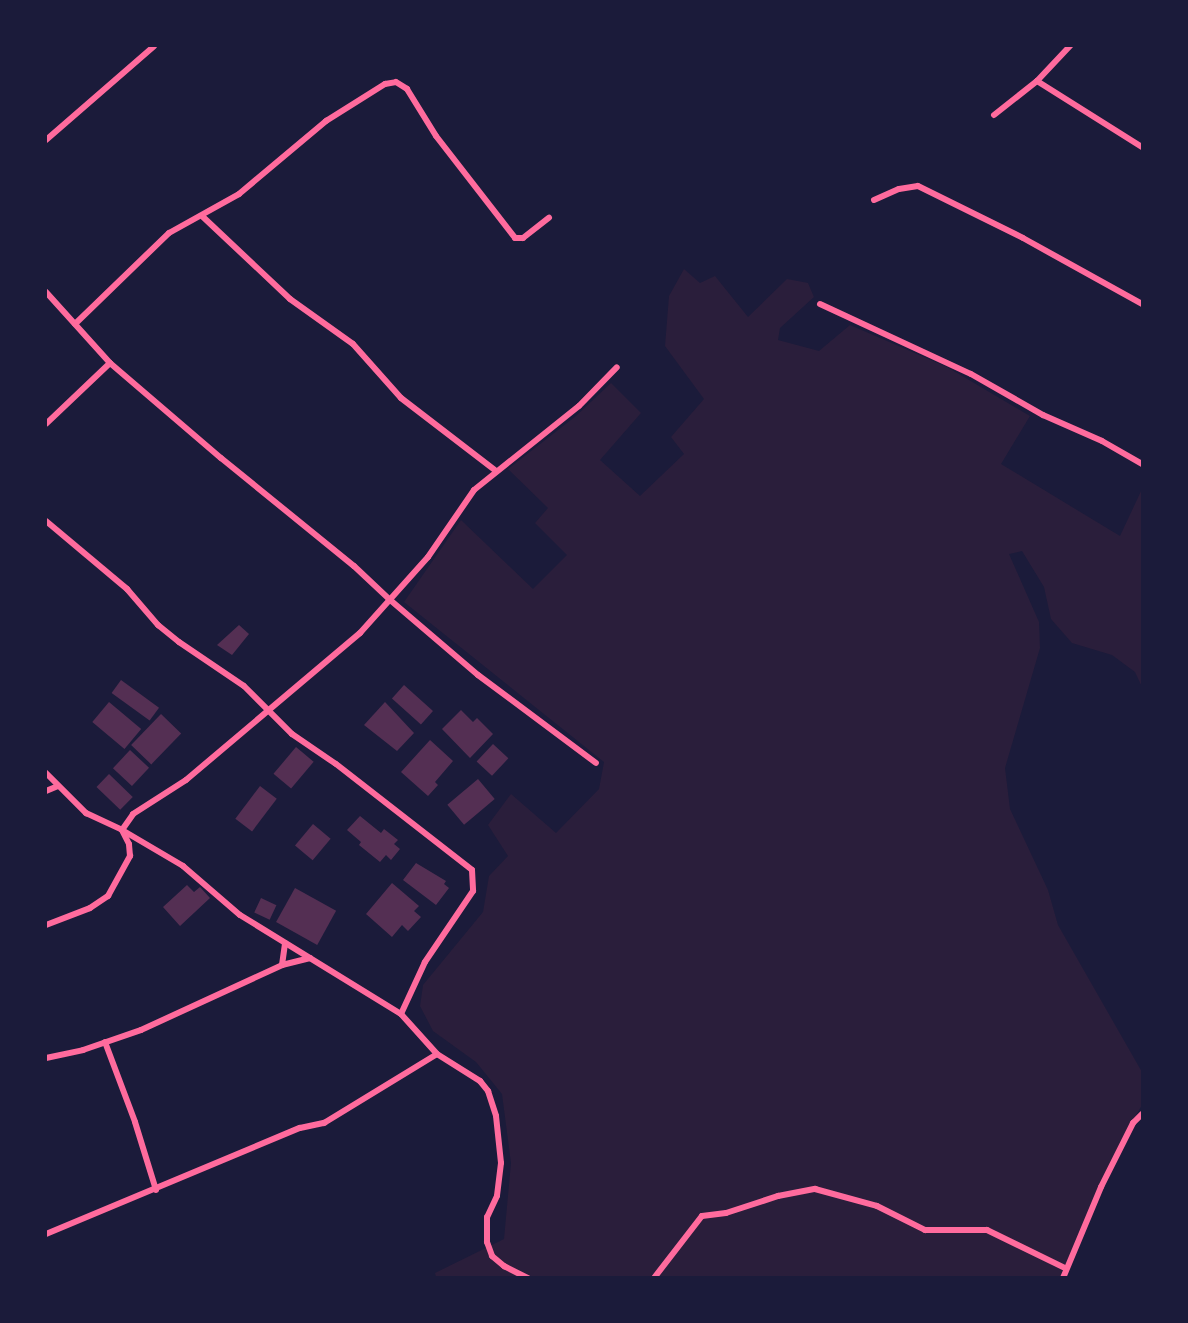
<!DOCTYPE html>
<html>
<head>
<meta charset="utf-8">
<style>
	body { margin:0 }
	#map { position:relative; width:1188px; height:1323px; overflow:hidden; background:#1b1b3a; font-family:Barlow,sans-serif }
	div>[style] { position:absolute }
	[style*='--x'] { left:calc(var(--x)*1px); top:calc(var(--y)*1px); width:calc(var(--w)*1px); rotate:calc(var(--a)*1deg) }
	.green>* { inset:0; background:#2a1e3b }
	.building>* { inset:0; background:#542f53; transform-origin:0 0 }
	.minor>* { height:6px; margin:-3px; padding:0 3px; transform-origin:3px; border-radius:3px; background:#ff6b9d }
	span { translate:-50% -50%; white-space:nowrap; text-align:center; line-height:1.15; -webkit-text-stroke:7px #1b1b3a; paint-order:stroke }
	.frame { position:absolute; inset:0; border:47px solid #1b1b3a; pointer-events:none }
</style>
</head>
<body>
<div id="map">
	<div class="green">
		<i style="clip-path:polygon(684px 269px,700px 283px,715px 276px,748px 317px,787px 279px,808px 283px,814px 297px,780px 328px,778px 340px,819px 351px,850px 325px,947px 367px,1030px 416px,1001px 464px,1120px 536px,1142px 489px,1142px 687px,1135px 672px,1112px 655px,1072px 643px,1051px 619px,1044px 587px,1022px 551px,1009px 554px,1039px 622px,1040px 648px,1005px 768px,1010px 809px,1048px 890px,1058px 925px,1142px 1072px,1142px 1105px,1120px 1142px,1065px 1277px,436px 1277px,435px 1273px,504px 1239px,511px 1163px,502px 1094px,476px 1062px,433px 1031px,420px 1006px,423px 985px,483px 912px,489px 876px,508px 856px,488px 825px,511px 794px,556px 833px,599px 789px,604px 762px,404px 602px,461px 520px,533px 589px,567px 555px,535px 523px,548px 508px,508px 469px,576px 416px,611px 383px,641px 413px,600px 460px,640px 496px,684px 454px,671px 437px,704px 399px,665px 346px,669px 296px)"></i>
	</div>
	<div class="building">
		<i style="clip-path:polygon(239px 625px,249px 634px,232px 655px,217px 645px)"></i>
		<i style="left:121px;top:680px;width:47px;height:16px;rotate:36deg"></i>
		<i style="left:404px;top:685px;width:39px;height:18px;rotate:42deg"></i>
		<i style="left:109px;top:702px;width:42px;height:26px;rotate:40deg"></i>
		<i style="clip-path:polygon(385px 702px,414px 733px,397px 751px,364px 725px)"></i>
		<i style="clip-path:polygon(461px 710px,473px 722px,477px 718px,493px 734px,470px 758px,442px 729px)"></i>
		<i style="left:161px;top:714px;width:28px;height:43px;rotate:44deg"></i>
		<i style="clip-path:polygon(430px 740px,453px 761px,435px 782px,438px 785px,428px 796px,401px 772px)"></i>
		<i style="left:493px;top:744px;width:21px;height:24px;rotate:43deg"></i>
		<i style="left:296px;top:747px;width:23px;height:35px;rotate:40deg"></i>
		<i style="left:130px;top:750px;width:26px;height:25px;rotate:43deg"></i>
		<i style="left:109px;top:774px;width:33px;height:18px;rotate:44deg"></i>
		<i style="left:478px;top:779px;width:26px;height:40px;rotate:50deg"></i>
		<i style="left:260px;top:786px;width:21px;height:41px;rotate:37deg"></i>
		<i style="clip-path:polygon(360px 816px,381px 833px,384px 829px,398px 840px,394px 844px,400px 849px,391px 860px,386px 855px,380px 862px,359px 845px,361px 842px,347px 830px)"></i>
		<i style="left:313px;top:824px;width:23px;height:28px;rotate:40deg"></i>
		<i style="clip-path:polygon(416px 863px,446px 881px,444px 884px,449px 888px,436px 905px,403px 880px)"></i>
		<i style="clip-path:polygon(392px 883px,419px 906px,414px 911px,421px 917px,408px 931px,402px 925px,392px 937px,366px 914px)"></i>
		<i style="clip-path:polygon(187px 885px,194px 892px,200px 887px,210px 898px,180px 926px,163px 907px)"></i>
		<i style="left:295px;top:888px;width:47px;height:39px;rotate:29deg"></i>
		<i style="left:261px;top:898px;width:17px;height:16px;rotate:25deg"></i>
	</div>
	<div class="minor">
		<i style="--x:1037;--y:81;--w:48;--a:-46.7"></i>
		<i style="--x:994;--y:115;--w:55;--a:-38.3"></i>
		<i style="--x:1037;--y:81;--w:124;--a:32.2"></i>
		<i style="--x:46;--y:140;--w:143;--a:-41"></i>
		<i style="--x:874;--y:200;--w:27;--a:-24"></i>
		<i style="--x:899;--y:189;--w:19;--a:-9"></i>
		<i style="--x:918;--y:186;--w:117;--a:26.3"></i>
		<i style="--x:1023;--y:238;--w:136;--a:29"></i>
		<i style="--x:202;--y:216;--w:121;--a:43.3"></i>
		<i style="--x:290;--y:299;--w:77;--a:35.5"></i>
		<i style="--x:353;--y:344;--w:72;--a:48.4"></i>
		<i style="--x:401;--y:398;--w:118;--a:37.5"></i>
		<i style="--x:46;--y:292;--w:96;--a:48"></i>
		<i style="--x:110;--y:363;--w:88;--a:136.4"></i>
		<i style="--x:820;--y:304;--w:166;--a:24.9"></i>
		<i style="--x:971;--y:374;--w:83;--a:29.7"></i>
		<i style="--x:1043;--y:415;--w:64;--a:23.8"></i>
		<i style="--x:1102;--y:441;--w:46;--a:29.9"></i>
		<i style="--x:75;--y:324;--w:131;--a:-44.1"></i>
		<i style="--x:169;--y:233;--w:80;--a:-29.1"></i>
		<i style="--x:239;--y:194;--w:114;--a:-40"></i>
		<i style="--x:326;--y:121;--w:70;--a:-32.1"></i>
		<i style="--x:385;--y:84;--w:11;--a:-10"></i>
		<i style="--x:396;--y:82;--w:13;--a:32"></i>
		<i style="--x:407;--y:89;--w:55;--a:58.3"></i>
		<i style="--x:436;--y:136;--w:129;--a:52.2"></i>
		<i style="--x:515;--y:238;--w:8;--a:0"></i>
		<i style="--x:523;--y:238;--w:33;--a:-38"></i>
		<i style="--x:110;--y:363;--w:146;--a:40.6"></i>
		<i style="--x:221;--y:458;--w:171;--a:39.1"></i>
		<i style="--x:354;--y:566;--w:48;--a:43.3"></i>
		<i style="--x:389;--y:599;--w:117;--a:40.5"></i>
		<i style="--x:478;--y:675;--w:147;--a:36.7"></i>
		<i style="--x:46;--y:521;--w:106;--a:40"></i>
		<i style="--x:127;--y:589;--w:48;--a:49.3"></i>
		<i style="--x:158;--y:625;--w:27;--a:39"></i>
		<i style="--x:179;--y:642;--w:78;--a:34.1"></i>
		<i style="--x:244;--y:686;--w:68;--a:45"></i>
		<i style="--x:292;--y:734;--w:53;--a:34.3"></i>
		<i style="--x:336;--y:764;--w:172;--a:37.9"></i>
		<i style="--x:472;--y:870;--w:21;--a:87"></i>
		<i style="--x:473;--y:891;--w:86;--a:124.1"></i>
		<i style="--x:425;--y:962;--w:57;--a:114.8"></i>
		<i style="--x:46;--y:773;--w:57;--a:45"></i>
		<i style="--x:86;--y:813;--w:40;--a:25"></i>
		<i style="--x:122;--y:830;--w:71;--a:30.5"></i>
		<i style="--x:183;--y:866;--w:75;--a:40.7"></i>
		<i style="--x:240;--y:915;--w:189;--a:31.6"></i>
		<i style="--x:401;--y:1014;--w:54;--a:48"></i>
		<i style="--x:437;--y:1054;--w:51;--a:32.1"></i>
		<i style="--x:480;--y:1081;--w:13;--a:51"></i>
		<i style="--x:488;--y:1091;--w:26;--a:72"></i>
		<i style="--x:496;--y:1116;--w:47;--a:83.9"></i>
		<i style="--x:501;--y:1163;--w:33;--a:97"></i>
		<i style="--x:497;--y:1196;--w:23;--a:115"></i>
		<i style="--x:487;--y:1217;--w:25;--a:90"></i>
		<i style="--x:487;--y:1242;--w:15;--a:70"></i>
		<i style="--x:492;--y:1256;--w:16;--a:40"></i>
		<i style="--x:504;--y:1266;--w:27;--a:27"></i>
		<i style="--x:46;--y:791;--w:13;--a:-23"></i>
		<i style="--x:46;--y:925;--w:47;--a:-21.1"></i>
		<i style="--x:90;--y:908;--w:22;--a:-34"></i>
		<i style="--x:108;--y:896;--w:46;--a:-61.2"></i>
		<i style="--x:130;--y:856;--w:12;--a:-95"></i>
		<i style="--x:129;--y:844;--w:16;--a:-117"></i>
		<i style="--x:122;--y:830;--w:19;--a:-55"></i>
		<i style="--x:133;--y:814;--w:63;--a:-32.7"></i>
		<i style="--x:186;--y:780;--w:228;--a:-40.2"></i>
		<i style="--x:360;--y:633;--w:102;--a:-48.2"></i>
		<i style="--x:428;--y:557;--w:81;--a:-55.5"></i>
		<i style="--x:474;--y:490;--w:134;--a:-38.7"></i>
		<i style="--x:579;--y:406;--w:54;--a:-45.7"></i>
		<i style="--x:282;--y:965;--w:22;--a:-82"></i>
		<i style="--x:105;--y:1042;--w:85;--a:69.4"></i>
		<i style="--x:135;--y:1122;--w:71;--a:72.8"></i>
		<i style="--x:46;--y:1058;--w:38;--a:-12"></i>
		<i style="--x:83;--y:1050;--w:61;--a:-19"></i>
		<i style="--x:141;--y:1030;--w:155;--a:-24.7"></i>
		<i style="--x:282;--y:965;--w:29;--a:-14"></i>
		<i style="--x:46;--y:1234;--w:275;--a:-22.7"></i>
		<i style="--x:300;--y:1128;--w:25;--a:-12"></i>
		<i style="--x:324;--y:1123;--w:132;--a:-31.4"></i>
		<i style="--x:654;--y:1278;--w:78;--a:-52.3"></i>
		<i style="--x:702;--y:1216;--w:24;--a:-7"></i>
		<i style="--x:726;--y:1213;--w:55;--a:-18.1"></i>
		<i style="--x:778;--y:1196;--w:38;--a:-11"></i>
		<i style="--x:815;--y:1189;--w:64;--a:15.3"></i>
		<i style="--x:877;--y:1206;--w:54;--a:26.6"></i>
		<i style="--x:925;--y:1230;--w:62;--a:0"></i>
		<i style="--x:987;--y:1230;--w:87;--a:26"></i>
		<i style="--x:1063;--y:1278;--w:99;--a:-67.3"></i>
		<i style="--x:1101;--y:1187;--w:72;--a:-63.4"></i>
		<i style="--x:1133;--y:1123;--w:13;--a:-45"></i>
	</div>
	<div class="frame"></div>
</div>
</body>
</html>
